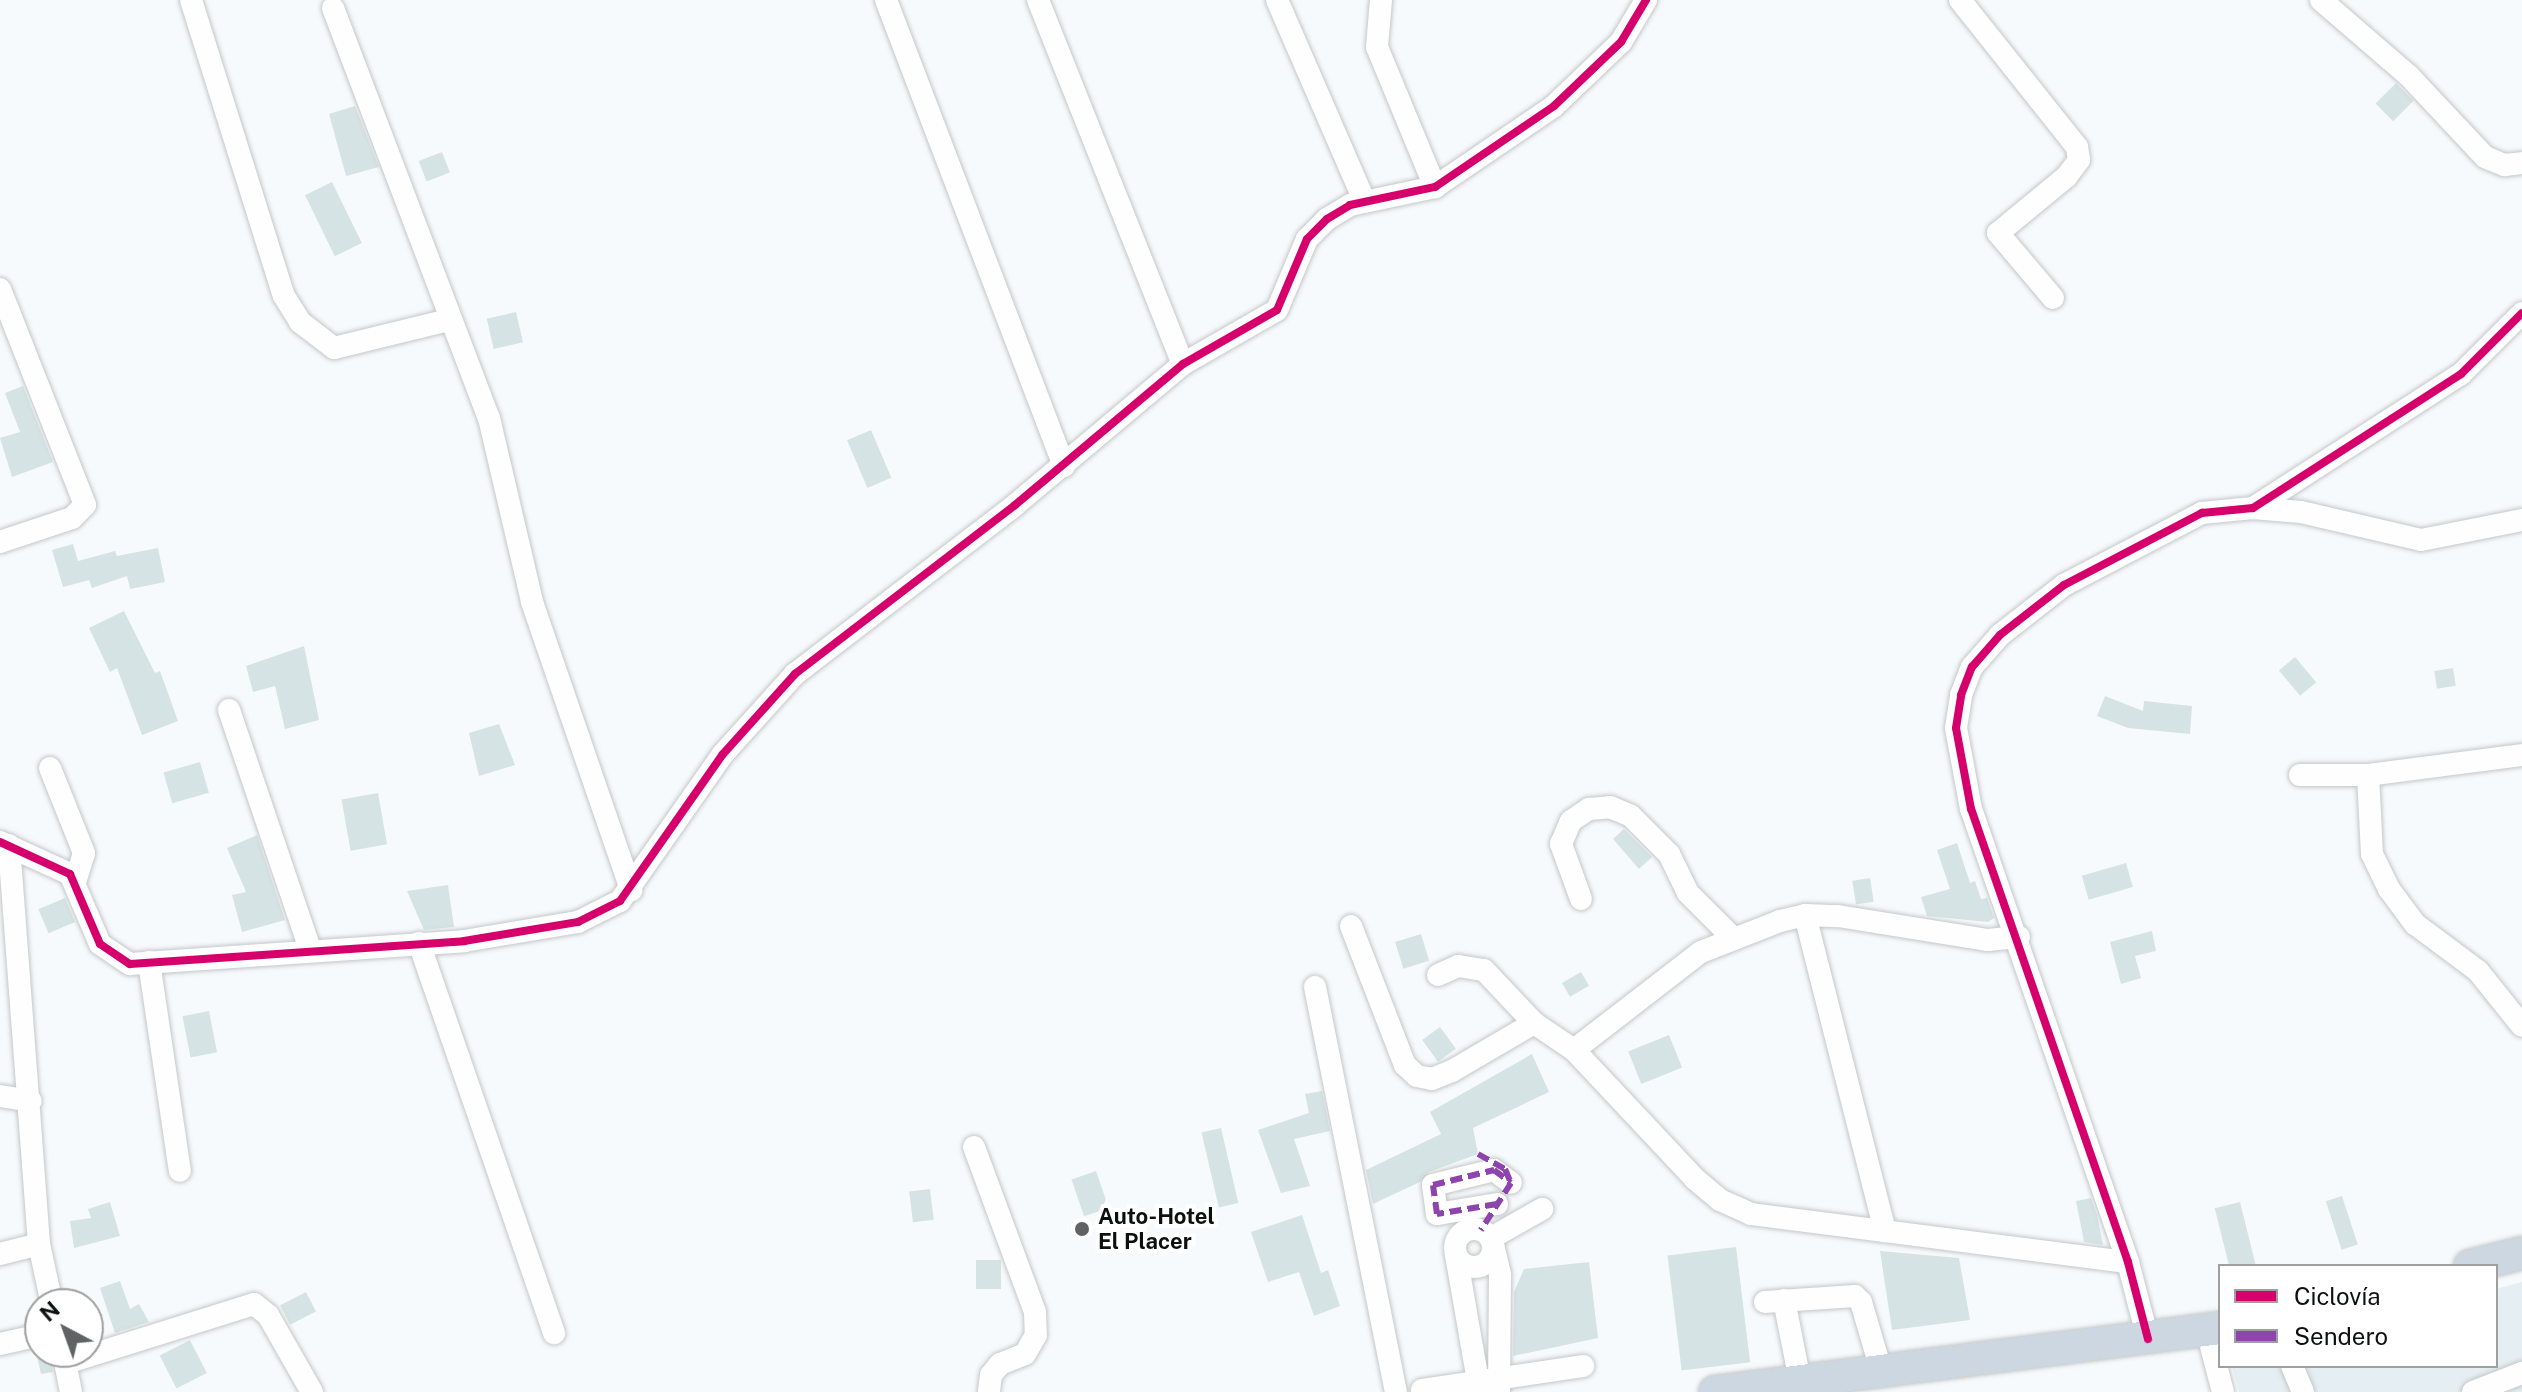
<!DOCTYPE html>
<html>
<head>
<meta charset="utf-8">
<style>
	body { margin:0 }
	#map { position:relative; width:2522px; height:1392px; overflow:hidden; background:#f7fafc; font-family:"Public Sans",sans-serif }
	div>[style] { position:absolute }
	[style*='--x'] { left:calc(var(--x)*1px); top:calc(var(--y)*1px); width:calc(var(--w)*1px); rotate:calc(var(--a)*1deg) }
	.built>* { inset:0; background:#e5eef2 }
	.building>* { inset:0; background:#d5e3e4; transform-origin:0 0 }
	.roads { filter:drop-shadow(0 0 2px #c4c7c8) drop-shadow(0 0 2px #c4c7c8) }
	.minor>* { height:22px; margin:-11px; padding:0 11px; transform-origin:11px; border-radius:11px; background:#fefeff }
	.minor>.ring { margin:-11px; padding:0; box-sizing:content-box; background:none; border:22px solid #fefeff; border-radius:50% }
	.highway>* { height:32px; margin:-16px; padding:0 16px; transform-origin:16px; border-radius:16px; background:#ccd7e1 }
	.quiet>* { height:6px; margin-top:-3px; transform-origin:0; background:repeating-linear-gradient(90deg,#8e44ad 0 12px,transparent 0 18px) }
	.cycleway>* { height:8px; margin:-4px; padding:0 4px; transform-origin:4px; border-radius:4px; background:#d6006c }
	.dots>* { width:22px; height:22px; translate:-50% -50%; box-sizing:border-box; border:4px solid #fff; border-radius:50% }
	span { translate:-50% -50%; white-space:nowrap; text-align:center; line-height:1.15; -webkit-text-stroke:8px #fff; paint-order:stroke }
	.poi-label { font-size:22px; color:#0e1010; font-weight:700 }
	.left { translate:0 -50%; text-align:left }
	.legend { position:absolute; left:2218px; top:1264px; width:280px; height:104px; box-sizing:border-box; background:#fff; border:2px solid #9f9f9f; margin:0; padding:10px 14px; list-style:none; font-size:24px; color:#0e1010 }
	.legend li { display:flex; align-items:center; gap:16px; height:40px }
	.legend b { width:40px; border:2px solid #9f9f9f }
	.north { position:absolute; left:24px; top:1288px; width:80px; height:80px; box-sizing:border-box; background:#fff; border:2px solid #9f9f9f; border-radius:50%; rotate:319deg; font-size:22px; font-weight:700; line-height:32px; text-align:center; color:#0e1010 }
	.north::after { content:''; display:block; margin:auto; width:28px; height:36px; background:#606263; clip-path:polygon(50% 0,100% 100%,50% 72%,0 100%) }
</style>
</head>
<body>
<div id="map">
	<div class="built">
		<i style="clip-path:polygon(2522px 1282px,2522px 1392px,2239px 1392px,2232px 1366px,2496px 1366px,2496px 1289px)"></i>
	</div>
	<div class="building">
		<i style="left:2396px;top:83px;width:25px;height:29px;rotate:45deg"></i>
		<i style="clip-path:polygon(355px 106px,379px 167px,346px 176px,329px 114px)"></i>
		<i style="left:442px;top:152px;width:22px;height:25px;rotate:69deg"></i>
		<i style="left:332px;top:182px;width:68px;height:30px;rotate:64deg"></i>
		<i style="left:516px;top:312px;width:31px;height:30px;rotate:77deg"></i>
		<i style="clip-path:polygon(23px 386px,53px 462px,12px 477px,0 438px,20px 432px,5px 393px)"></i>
		<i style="left:871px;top:430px;width:52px;height:26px;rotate:67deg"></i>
		<i style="clip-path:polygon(73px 544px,78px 561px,115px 551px,117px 556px,158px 548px,165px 582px,130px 589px,127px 576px,92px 588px,89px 580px,63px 587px,52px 550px)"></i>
		<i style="clip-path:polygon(124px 611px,155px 673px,160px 671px,178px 721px,142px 735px,117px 668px,110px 672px,89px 628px)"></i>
		<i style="clip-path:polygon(304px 646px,319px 720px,285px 729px,275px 686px,253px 692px,246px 666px)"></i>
		<i style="left:2295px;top:657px;width:33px;height:21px;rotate:50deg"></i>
		<i style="left:2453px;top:668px;width:18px;height:19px;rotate:81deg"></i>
		<i style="clip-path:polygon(2105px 696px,2143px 711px,2144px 701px,2192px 706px,2190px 734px,2128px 728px,2097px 716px)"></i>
		<i style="clip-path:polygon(499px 724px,515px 765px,479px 776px,469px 733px)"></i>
		<i style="left:200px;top:762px;width:32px;height:38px;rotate:74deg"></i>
		<i style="left:378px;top:793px;width:52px;height:37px;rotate:80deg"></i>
		<i style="clip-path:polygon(1624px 829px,1652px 857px,1639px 869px,1613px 839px)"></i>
		<i style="clip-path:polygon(257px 835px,285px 920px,242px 932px,232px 895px,246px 892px,227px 848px)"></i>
		<i style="clip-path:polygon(1957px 843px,1970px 883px,1975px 881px,1981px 899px,1987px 898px,1994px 918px,1988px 922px,1927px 916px,1921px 897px,1950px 889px,1937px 850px)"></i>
		<i style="left:2126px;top:863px;width:25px;height:46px;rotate:74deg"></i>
		<i style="left:1870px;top:878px;width:24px;height:18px;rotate:81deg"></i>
		<i style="clip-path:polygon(448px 885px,454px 927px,424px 930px,407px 891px)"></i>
		<i style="left:65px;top:898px;width:26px;height:29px;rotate:67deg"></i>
		<i style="clip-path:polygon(2152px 931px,2156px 951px,2135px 956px,2141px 978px,2121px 984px,2110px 942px)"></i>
		<i style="left:1421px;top:934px;width:28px;height:27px;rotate:73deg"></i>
		<i style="left:1581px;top:972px;width:16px;height:22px;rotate:60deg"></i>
		<i style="left:209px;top:1011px;width:42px;height:27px;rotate:79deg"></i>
		<i style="left:1440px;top:1027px;width:27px;height:22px;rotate:54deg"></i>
		<i style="left:1669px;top:1035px;width:35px;height:44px;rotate:68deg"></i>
		<i style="clip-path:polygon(1532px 1054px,1549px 1092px,1473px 1128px,1478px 1154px,1429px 1172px,1420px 1182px,1373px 1204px,1366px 1170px,1441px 1134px,1430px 1112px)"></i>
		<i style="clip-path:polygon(1322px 1091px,1330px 1131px,1294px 1139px,1310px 1186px,1281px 1193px,1258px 1130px,1309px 1113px,1305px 1094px)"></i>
		<i style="left:1221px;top:1128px;width:77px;height:20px;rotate:77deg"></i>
		<i style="left:1096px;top:1171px;width:39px;height:26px;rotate:71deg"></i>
		<i style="left:930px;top:1189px;width:31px;height:21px;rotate:83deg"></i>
		<i style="left:2342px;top:1196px;width:51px;height:17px;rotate:72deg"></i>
		<i style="clip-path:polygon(2091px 1198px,2097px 1215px,2103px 1245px,2084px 1242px,2076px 1201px)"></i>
		<i style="clip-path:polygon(110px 1202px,120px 1236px,74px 1248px,70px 1221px,91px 1218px,88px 1209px)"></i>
		<i style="left:2240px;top:1202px;width:66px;height:26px;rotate:76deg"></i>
		<i style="clip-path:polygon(1302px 1215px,1321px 1273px,1328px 1270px,1340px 1306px,1314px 1316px,1299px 1272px,1268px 1282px,1251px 1232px)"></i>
		<i style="left:1736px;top:1247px;width:116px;height:69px;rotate:83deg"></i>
		<i style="clip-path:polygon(1880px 1251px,1959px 1258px,1970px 1320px,1892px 1330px)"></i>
		<i style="left:976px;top:1260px;width:25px;height:29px"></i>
		<i style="clip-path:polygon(1589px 1262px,1598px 1338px,1513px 1356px,1514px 1292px,1524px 1269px)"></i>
		<i style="clip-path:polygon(120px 1281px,130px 1309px,139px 1304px,149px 1322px,115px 1333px,100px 1288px)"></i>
		<i style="left:306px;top:1292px;width:22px;height:29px;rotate:63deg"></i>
		<i style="left:190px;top:1340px;width:37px;height:34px;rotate:63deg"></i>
		<i style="clip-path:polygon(36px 1352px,49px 1352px,53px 1372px,41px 1374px)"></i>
	</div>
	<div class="roads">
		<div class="minor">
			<i style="--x:191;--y:0;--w:310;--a:72.6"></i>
			<i style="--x:284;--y:296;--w:31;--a:58"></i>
			<i style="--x:300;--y:322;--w:43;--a:37.4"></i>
			<i style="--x:334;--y:348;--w:118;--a:-13.7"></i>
			<i style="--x:886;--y:0;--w:499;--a:69.1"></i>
			<i style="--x:1038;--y:0;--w:392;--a:68.3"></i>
			<i style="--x:1277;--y:0;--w:220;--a:66.5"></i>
			<i style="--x:1381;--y:0;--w:47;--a:94.9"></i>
			<i style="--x:1377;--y:47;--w:152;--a:67.5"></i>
			<i style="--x:1960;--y:0;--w:188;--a:51.5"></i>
			<i style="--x:2077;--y:147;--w:13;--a:81"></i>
			<i style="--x:2079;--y:160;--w:21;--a:127"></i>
			<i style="--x:2066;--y:177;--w:88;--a:140.5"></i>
			<i style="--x:1998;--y:233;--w:85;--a:49.8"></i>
			<i style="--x:2321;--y:0;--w:116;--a:40.8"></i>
			<i style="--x:2409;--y:76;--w:111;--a:46.8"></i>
			<i style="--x:2485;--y:157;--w:21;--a:23"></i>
			<i style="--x:2504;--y:165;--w:18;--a:-6"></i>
			<i style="--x:333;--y:8;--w:439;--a:69.2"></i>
			<i style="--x:489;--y:418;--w:189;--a:76.8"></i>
			<i style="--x:532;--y:602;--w:305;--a:71"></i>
			<i style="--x:0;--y:289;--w:232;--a:68.5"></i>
			<i style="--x:85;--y:505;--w:18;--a:135"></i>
			<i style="--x:72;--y:518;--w:76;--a:161.6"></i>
			<i style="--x:2253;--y:508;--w:48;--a:4.8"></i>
			<i style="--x:2301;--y:512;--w:123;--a:13.1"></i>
			<i style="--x:2421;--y:540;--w:103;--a:-11.2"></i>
			<i style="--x:229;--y:710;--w:252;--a:71.3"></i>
			<i style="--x:50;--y:768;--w:92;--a:68.2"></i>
			<i style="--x:84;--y:853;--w:28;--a:107"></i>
			<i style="--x:2300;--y:775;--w:68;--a:0"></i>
			<i style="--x:2368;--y:775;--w:79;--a:87.1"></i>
			<i style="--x:2372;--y:854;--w:39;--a:64"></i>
			<i style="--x:2389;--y:889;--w:44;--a:53.4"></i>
			<i style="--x:2415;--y:924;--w:79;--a:36.7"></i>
			<i style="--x:2478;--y:971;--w:70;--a:51.3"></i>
			<i style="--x:2368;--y:775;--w:155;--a:-7.4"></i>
			<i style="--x:0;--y:842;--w:77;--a:24.6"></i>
			<i style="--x:70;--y:874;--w:76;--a:66.8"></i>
			<i style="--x:100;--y:944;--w:36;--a:34"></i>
			<i style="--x:130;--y:964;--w:335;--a:-3.9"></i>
			<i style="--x:464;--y:941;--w:116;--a:-9.5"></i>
			<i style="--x:578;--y:922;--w:47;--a:-26.6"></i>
			<i style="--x:620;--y:901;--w:179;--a:-55"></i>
			<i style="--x:723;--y:754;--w:108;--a:-48"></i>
			<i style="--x:795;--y:674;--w:277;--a:-37.5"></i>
			<i style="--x:1015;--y:505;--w:219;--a:-40"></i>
			<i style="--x:1183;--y:364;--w:108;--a:-29.9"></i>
			<i style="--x:1277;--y:310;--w:77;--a:-67.1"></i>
			<i style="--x:1307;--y:239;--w:28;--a:-45"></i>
			<i style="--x:1327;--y:219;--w:27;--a:-31"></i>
			<i style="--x:1350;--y:205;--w:87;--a:-12"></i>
			<i style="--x:1435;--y:187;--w:144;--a:-34.2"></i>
			<i style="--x:1554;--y:106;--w:93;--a:-43.7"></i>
			<i style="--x:1621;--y:42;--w:49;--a:-59.2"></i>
			<i style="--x:9;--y:845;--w:400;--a:85.7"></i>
			<i style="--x:39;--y:1244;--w:61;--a:77.8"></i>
			<i style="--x:1581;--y:899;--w:59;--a:-110"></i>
			<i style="--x:1561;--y:844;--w:25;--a:-67"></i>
			<i style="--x:1571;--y:821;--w:22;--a:-34"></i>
			<i style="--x:1589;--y:809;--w:21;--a:-5"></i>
			<i style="--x:1610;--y:807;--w:23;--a:23"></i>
			<i style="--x:1631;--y:816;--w:54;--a:45"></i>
			<i style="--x:1669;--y:854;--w:43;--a:64"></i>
			<i style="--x:1688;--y:893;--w:61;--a:45"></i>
			<i style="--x:1805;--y:915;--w:326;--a:75.8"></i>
			<i style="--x:1351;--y:926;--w:149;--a:68.8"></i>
			<i style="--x:1405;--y:1065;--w:16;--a:43"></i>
			<i style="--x:1417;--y:1076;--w:15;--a:11"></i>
			<i style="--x:1432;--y:1079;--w:22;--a:-22"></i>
			<i style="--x:1452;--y:1071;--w:95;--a:-30.3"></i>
			<i style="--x:419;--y:943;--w:413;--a:70.9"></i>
			<i style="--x:149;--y:962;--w:211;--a:81.6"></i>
			<i style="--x:1438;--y:975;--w:22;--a:-24"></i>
			<i style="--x:1458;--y:966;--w:26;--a:9"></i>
			<i style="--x:1484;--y:970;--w:73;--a:46.7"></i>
			<i style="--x:1534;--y:1023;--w:48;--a:34"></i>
			<i style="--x:1574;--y:1050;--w:177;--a:46.8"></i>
			<i style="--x:1695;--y:1179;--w:33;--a:40"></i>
			<i style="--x:1720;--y:1200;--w:34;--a:24"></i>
			<i style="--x:1751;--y:1214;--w:380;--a:7.3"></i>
			<i style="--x:1315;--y:987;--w:413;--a:78.7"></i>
			<i style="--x:1574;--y:1050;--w:160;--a:-37.7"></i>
			<i style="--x:1701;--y:952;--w:85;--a:-21.4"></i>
			<i style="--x:1780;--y:921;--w:26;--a:-13"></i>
			<i style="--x:1805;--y:915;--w:33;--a:2"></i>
			<i style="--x:1838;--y:916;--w:152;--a:9.1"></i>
			<i style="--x:1988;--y:940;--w:31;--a:-6"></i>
			<i style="--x:0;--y:1096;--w:31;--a:9"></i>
			<i style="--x:974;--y:1147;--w:176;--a:69.7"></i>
			<i style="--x:1035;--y:1312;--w:23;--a:88"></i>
			<i style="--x:1036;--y:1335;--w:22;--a:120"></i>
			<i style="--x:1025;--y:1354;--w:27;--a:158"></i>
			<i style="--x:1000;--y:1364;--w:14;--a:129"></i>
			<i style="--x:991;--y:1375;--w:17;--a:97"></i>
			<i style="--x:1497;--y:1204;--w:61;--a:170.5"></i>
			<i style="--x:1437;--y:1214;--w:29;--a:-98"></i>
			<i style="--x:1433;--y:1185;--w:63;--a:-13.8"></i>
			<i style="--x:1494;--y:1170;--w:21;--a:37"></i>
			<i class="ring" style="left:1455px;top:1229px;width:16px;height:16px"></i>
			<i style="--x:1491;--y:1238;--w:59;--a:-29.6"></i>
			<i style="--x:1493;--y:1244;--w:32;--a:77"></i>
			<i style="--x:1500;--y:1275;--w:117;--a:90.5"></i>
			<i style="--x:0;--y:1254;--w:40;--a:-14.4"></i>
			<i style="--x:1456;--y:1255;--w:139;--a:80.1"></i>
			<i style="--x:1784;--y:1300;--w:83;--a:78.8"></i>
			<i style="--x:1765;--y:1302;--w:90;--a:-3.8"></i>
			<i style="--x:1855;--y:1296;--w:8;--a:45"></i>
			<i style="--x:1861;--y:1302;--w:71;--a:73.6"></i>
			<i style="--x:2207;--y:1331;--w:63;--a:75.3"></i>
			<i style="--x:2148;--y:1339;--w:80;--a:-104.6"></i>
			<i style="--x:2128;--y:1262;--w:479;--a:-109.1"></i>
			<i style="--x:1971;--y:809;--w:82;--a:-100.5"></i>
			<i style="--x:1956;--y:728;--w:33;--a:-81"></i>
			<i style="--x:1961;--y:695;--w:30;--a:-69"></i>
			<i style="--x:1972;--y:667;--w:43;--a:-48.8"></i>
			<i style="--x:2000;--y:635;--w:81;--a:-38"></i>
			<i style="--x:2064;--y:585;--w:156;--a:-27.6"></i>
			<i style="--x:2202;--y:513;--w:51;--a:-5.6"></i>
			<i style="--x:2253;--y:508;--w:247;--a:-32.8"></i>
			<i style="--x:2461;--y:374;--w:86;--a:-45"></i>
			<i style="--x:0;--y:1344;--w:41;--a:-12.7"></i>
			<i style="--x:63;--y:1352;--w:41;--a:78.7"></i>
			<i style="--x:66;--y:1363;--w:197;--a:-17.4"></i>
			<i style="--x:254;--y:1304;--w:18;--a:38"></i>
			<i style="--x:268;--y:1315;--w:89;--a:60.3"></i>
			<i style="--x:2292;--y:1366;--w:28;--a:67"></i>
			<i style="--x:1422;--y:1390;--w:163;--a:-8.5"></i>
			<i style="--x:2473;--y:1392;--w:53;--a:-21.2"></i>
		</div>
		<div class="highway">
			<i style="--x:2470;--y:1266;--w:54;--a:-14"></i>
			<i style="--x:1715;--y:1392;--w:509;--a:-7.22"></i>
		</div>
	</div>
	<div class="quiet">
		<i style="--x:1478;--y:1154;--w:31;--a:29"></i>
		<i style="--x:1505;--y:1169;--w:15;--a:67"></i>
		<i style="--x:1511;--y:1183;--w:56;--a:122.6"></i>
		<i style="--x:1497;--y:1204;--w:61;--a:170.5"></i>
		<i style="--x:1437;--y:1214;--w:29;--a:-98"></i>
		<i style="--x:1433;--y:1185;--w:63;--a:-13.8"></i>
		<i style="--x:1494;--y:1170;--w:21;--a:37"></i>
	</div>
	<div class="cycleway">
		<i style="--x:0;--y:842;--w:77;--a:24.6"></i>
		<i style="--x:70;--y:874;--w:76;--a:66.8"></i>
		<i style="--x:100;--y:944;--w:36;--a:34"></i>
		<i style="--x:130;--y:964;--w:335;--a:-3.9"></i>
		<i style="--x:464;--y:941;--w:116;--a:-9.5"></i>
		<i style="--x:578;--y:922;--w:47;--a:-26.6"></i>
		<i style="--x:620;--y:901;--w:179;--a:-55"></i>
		<i style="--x:723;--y:754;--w:108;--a:-48"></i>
		<i style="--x:795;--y:674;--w:277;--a:-37.5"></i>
		<i style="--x:1015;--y:505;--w:219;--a:-40"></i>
		<i style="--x:1183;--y:364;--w:108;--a:-29.9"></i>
		<i style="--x:1277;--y:310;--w:77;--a:-67.1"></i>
		<i style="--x:1307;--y:239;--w:28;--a:-45"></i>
		<i style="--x:1327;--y:219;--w:27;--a:-31"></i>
		<i style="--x:1350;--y:205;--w:87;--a:-12"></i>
		<i style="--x:1435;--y:187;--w:144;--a:-34.2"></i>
		<i style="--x:1554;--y:106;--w:93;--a:-43.7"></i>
		<i style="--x:1621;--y:42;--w:49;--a:-59.2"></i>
		<i style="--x:2148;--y:1339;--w:80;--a:-104.6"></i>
		<i style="--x:2128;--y:1262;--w:479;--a:-109.1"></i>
		<i style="--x:1971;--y:809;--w:82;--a:-100.5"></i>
		<i style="--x:1956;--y:728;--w:33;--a:-81"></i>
		<i style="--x:1961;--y:695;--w:30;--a:-69"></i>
		<i style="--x:1972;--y:667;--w:43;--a:-48.8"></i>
		<i style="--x:2000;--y:635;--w:81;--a:-38"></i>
		<i style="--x:2064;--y:585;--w:156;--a:-27.6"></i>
		<i style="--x:2202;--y:513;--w:51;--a:-5.6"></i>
		<i style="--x:2253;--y:508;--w:247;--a:-32.8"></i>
		<i style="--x:2461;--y:374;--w:86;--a:-45"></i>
	</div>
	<div class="dots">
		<i style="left:1082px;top:1229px;background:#606263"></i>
	</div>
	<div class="poi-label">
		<span class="left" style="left:1098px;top:1229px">Auto-Hotel<br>El Placer</span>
	</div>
	<ul class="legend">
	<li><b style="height:10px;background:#d6006c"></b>Ciclovía</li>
	<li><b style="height:10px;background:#8e44ad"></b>Sendero</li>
	</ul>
	<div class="north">N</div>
</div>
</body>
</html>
